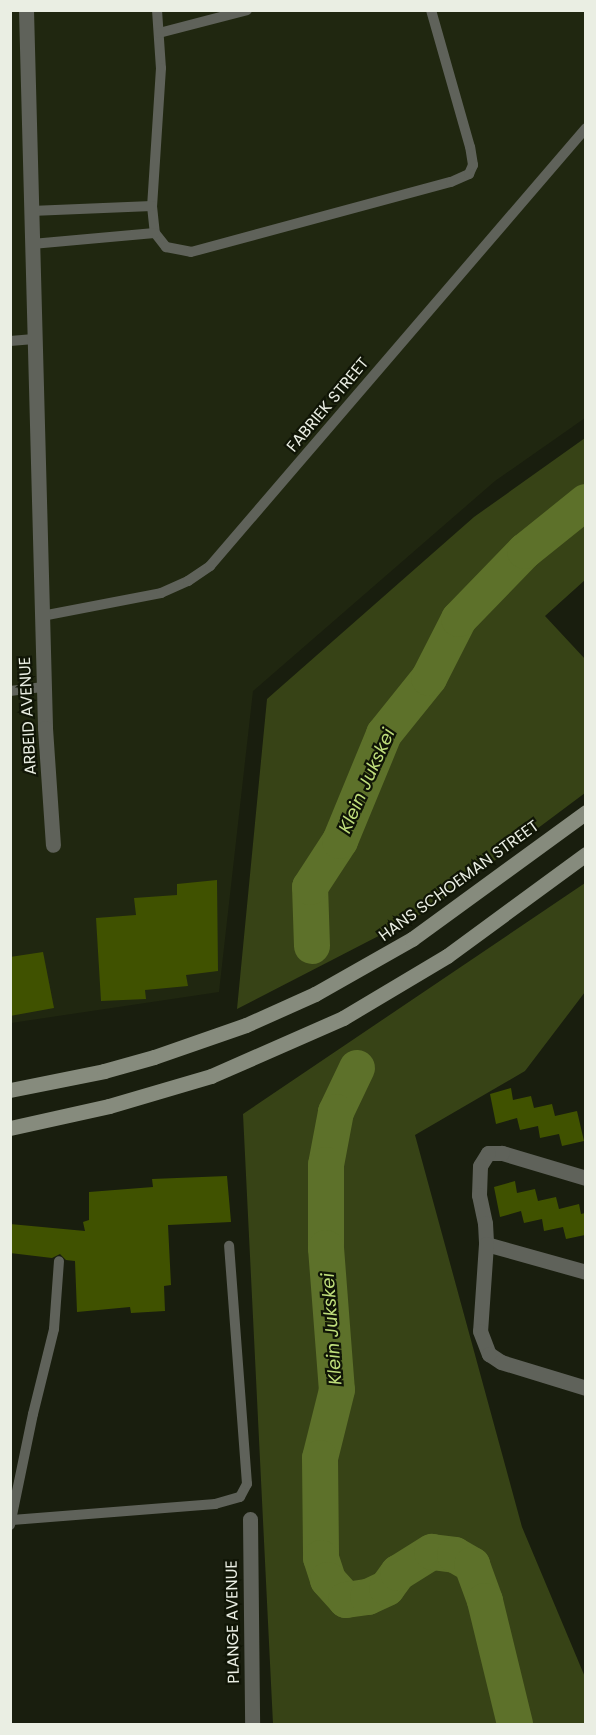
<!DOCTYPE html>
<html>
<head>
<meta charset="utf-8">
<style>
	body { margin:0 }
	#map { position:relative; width:596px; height:1735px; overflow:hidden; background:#191e0e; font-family:Poppins,sans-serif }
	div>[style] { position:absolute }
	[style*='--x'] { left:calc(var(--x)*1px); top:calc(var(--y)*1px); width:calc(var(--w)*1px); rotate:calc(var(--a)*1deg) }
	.built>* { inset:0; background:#202710 }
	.green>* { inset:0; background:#374316 }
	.river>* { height:36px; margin:-18px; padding:0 18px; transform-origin:18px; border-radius:18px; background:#5d712a }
	.building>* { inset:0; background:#405200 }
	.service>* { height:10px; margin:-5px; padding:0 5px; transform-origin:5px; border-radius:5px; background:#5f625a }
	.minor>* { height:15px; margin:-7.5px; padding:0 7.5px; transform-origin:7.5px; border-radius:7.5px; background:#5f625a }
	.secondary>* { height:15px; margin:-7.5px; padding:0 7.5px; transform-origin:7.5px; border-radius:7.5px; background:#868b7d }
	span { translate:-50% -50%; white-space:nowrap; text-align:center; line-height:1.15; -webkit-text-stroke:4.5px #101506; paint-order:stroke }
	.street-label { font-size:16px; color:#eaeee3 }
	.water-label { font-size:18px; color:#bfde7b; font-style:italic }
	.frame { position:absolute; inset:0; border:12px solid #eaeee3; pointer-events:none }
</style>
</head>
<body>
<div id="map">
	<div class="built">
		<i style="clip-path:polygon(11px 11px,585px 11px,585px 418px,495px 481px,253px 691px,219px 992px,11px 1023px)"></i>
	</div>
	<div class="green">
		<i style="clip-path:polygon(585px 438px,585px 580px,545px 616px,585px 659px,585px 793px,427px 911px,237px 1009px,267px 699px,474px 517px)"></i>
		<i style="clip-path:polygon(585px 883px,585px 992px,525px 1071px,415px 1135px,522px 1527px,585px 1677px,585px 1724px,273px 1724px,243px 1114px)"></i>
	</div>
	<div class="river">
		<i style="--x:312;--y:946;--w:59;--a:-91.9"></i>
		<i style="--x:310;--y:887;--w:55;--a:-56.9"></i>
		<i style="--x:340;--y:841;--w:116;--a:-67.6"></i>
		<i style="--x:384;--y:734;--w:72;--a:-51.2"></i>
		<i style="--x:429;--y:678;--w:66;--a:-63"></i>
		<i style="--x:459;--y:619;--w:95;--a:-45.9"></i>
		<i style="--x:525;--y:551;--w:78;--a:-38.8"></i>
		<i style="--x:357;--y:1068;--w:49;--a:115.5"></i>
		<i style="--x:336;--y:1112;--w:54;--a:100.7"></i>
		<i style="--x:326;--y:1165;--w:83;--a:90"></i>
		<i style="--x:326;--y:1248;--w:142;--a:85.6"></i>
		<i style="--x:337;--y:1390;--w:70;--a:104"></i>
		<i style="--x:320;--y:1458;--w:100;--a:89.4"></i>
		<i style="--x:321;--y:1558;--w:23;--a:72"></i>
		<i style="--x:328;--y:1580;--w:27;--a:48"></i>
		<i style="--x:346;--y:1600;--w:22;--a:-8"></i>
		<i style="--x:368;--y:1597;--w:21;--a:-25"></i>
		<i style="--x:387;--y:1588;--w:19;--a:-54"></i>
		<i style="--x:398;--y:1573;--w:40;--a:-32"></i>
		<i style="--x:432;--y:1552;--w:23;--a:7"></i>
		<i style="--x:455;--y:1555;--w:20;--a:30"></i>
		<i style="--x:472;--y:1565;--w:38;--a:70"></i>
		<i style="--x:485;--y:1601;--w:127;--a:76.3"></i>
	</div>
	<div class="building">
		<i style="clip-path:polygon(217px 880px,218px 971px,186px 975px,188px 986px,145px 990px,146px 999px,101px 1001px,96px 918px,136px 915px,134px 898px,177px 895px,177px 884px)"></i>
		<i style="clip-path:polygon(43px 952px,54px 1008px,10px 1016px,10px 957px)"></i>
		<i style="clip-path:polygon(511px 1088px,513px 1100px,531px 1096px,534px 1108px,552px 1104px,555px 1116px,577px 1111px,584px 1141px,562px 1146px,559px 1134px,540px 1138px,538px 1126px,520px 1130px,517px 1118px,496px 1124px,490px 1094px)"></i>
		<i style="clip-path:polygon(227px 1176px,231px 1222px,168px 1225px,171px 1285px,164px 1286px,165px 1311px,131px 1313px,130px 1307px,77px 1312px,75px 1261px,66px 1260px,60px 1254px,52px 1258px,10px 1253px,10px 1224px,85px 1231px,83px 1222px,89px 1220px,89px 1192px,153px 1187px,152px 1179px)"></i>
		<i style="clip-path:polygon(515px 1181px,517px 1193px,535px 1189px,538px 1201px,556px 1197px,559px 1209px,579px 1204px,581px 1214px,585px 1213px,585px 1235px,566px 1239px,563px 1227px,544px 1231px,542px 1219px,524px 1223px,521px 1211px,500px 1217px,494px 1187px)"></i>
	</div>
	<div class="service">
		<i style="--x:157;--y:10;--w:58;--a:86.1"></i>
		<i style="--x:161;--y:68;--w:138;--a:93.7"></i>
		<i style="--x:152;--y:206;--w:27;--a:84"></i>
		<i style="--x:155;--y:233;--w:18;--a:52"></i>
		<i style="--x:166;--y:247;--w:25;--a:11"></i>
		<i style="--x:191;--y:252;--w:269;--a:-15.1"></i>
		<i style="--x:451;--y:182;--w:20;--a:-24"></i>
		<i style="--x:469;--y:174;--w:10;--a:-66"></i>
		<i style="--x:473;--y:165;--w:18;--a:-99"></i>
		<i style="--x:470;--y:147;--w:142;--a:-105.9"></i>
		<i style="--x:159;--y:33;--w:91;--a:-14.6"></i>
		<i style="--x:31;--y:211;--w:121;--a:-2.4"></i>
		<i style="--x:32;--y:244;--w:123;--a:-5.1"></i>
		<i style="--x:10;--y:341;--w:24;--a:-5"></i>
		<i style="--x:42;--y:616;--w:121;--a:-10.9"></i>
		<i style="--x:161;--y:593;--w:30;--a:-24"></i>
		<i style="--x:188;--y:581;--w:27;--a:-34"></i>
		<i style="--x:210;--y:566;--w:577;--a:-49.36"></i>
		<i style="--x:10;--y:691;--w:34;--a:-7"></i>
		<i style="--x:12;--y:1520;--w:204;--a:-4.5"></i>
		<i style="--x:215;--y:1504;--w:26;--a:-16"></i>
		<i style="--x:240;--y:1497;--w:15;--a:-62"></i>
		<i style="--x:247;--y:1484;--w:239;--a:-94.3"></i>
		<i style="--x:10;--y:1525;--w:113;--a:-78.3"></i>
		<i style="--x:33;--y:1414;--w:88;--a:-76.1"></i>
		<i style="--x:54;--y:1329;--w:68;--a:-85.8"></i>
	</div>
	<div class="minor">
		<i style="--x:26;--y:10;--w:718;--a:88.48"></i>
		<i style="--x:45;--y:728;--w:117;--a:86.1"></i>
		<i style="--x:586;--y:1178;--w:88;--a:-163.4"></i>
		<i style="--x:502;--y:1153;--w:14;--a:180"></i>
		<i style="--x:488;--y:1153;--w:15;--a:122"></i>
		<i style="--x:480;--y:1166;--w:29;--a:92"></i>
		<i style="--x:479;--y:1195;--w:29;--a:78"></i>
		<i style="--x:485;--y:1223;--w:21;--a:87"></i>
		<i style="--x:486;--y:1244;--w:104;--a:15.6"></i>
		<i style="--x:486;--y:1244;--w:87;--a:93.9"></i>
		<i style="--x:480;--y:1331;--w:25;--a:69"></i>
		<i style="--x:489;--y:1354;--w:14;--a:34"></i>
		<i style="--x:501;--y:1362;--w:89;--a:17"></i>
		<i style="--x:250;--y:1519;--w:205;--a:89.4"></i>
	</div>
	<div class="secondary">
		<i style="--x:10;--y:1090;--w:96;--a:-11.4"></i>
		<i style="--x:104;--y:1071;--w:52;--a:-15.6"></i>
		<i style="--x:154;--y:1057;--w:97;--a:-19.2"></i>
		<i style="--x:246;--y:1025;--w:76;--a:-24.2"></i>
		<i style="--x:315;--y:994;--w:112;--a:-29.6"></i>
		<i style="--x:412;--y:939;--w:215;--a:-36.1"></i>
		<i style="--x:10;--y:1128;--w:101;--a:-12.5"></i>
		<i style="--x:109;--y:1106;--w:106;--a:-16.4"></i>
		<i style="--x:211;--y:1076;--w:144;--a:-23.7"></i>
		<i style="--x:343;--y:1018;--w:121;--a:-30.8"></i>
		<i style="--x:447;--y:956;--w:172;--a:-36.3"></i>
	</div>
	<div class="street-label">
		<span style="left:328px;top:405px;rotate:-50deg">FABRIEK STREET</span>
		<span style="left:28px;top:716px;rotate:-93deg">ARBEID AVENUE</span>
		<span style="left:459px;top:881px;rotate:-36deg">HANS SCHOEMAN STREET</span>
		<span style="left:233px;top:1622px;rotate:-91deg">PLANGE AVENUE</span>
	</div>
	<div class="water-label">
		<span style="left:367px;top:781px;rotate:-66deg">Klein Jukskei</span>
		<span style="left:332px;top:1329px;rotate:-94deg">Klein Jukskei</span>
	</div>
	<div class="frame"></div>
</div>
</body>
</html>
